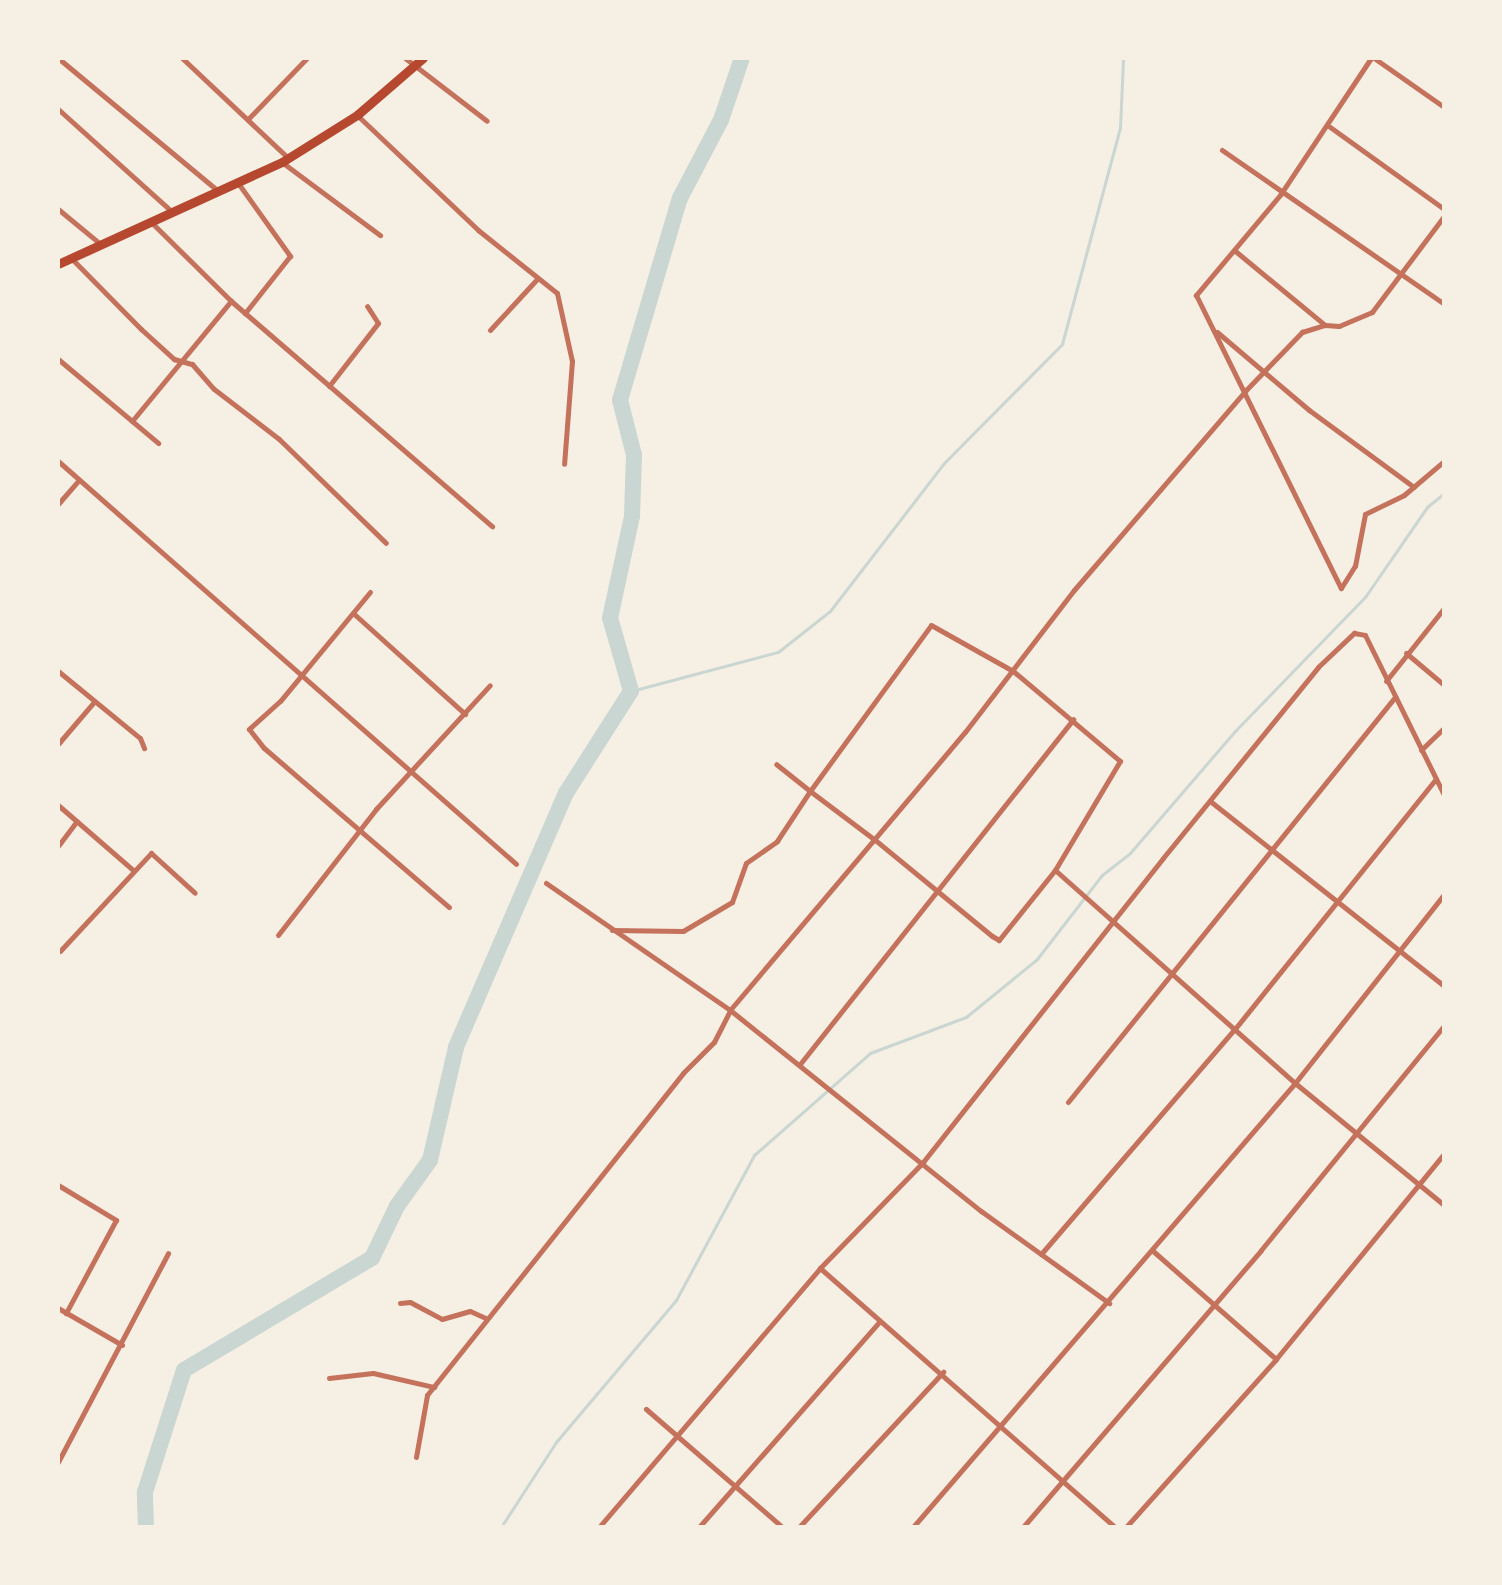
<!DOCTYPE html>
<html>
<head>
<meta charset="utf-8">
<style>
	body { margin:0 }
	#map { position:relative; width:1502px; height:1585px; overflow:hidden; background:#f6efe4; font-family:"Asap Condensed",sans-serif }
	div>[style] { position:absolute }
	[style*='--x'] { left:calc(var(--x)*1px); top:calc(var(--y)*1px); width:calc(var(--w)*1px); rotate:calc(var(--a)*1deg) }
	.stream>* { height:3px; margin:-1.5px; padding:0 1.5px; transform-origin:1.5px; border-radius:1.5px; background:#c9d6d2 }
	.river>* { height:16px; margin:-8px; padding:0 8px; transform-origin:8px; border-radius:8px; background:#c9d6d2 }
	.minor>* { height:5px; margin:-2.5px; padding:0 2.5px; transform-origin:2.5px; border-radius:2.5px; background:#c5725c }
	.trunk>* { height:9px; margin:-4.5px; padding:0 4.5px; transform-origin:4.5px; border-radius:4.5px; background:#b5482f }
	span { translate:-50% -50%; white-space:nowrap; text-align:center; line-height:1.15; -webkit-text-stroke:7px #f6efe4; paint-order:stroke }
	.frame { position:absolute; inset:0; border:60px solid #f6efe4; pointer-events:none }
</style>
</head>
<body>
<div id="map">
	<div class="stream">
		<i style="--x:631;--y:691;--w:152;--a:-14.9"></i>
		<i style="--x:778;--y:652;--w:66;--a:-38.3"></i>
		<i style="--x:830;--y:611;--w:187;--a:-52.4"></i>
		<i style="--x:944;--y:463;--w:168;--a:-45.2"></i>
		<i style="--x:1062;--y:344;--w:224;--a:-75"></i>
		<i style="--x:1120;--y:128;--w:70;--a:-87.5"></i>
		<i style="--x:501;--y:1527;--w:101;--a:-57.1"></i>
		<i style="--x:556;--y:1442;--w:186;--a:-49.8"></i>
		<i style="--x:676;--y:1300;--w:165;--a:-61.7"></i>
		<i style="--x:754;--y:1155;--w:154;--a:-41.3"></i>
		<i style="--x:870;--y:1053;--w:103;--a:-20.6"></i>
		<i style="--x:966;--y:1017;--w:92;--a:-39.2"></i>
		<i style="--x:1037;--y:959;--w:106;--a:-52.3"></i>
		<i style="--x:1102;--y:875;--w:36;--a:-38"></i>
		<i style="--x:1130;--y:853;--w:161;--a:-49.3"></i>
		<i style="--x:1235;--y:731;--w:187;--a:-45.9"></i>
		<i style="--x:1365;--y:597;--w:109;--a:-55.4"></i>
		<i style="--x:1427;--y:507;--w:22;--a:-39"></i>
	</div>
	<div class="river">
		<i style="--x:146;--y:1527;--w:35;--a:-92"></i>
		<i style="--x:145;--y:1492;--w:128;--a:-72.3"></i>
		<i style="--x:184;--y:1370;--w:219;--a:-30.8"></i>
		<i style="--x:372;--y:1258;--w:58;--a:-64.3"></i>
		<i style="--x:397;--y:1206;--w:57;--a:-54.3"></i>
		<i style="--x:430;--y:1160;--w:116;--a:-77"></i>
		<i style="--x:456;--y:1047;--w:277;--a:-66.6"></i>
		<i style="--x:566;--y:793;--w:121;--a:-57.5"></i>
		<i style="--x:631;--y:691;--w:76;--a:-106"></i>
		<i style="--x:610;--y:618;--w:104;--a:-77.8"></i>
		<i style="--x:632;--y:516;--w:61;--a:-88.1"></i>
		<i style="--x:634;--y:455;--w:57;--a:-104.3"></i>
		<i style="--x:620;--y:400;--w:211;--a:-73.5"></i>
		<i style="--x:680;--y:198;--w:88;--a:-62.3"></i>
		<i style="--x:721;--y:120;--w:65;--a:-71.3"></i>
	</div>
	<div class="minor">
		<i style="--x:58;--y:58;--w:207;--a:39.7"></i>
		<i style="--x:182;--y:58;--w:146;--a:43.3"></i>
		<i style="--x:405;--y:58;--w:103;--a:37.5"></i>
		<i style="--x:1371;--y:58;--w:164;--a:123.6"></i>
		<i style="--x:1280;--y:195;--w:131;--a:130"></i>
		<i style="--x:1196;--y:295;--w:327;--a:63.7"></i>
		<i style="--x:1341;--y:588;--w:26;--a:-58"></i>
		<i style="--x:1355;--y:566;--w:53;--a:-79.1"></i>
		<i style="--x:1365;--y:514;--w:43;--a:-26"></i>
		<i style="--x:1404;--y:495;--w:52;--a:-40.4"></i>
		<i style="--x:1374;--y:58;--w:85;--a:35"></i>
		<i style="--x:58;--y:109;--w:151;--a:42"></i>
		<i style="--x:358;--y:116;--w:166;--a:43.5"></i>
		<i style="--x:478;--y:230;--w:101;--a:38.6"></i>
		<i style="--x:557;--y:293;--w:70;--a:77.6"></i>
		<i style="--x:572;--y:361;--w:103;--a:94.4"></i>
		<i style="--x:249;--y:118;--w:83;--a:-46"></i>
		<i style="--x:1330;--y:127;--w:140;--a:35.7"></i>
		<i style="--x:1222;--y:150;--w:270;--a:34.7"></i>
		<i style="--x:283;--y:163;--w:121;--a:36.6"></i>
		<i style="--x:238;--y:183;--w:90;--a:54.5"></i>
		<i style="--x:290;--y:256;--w:73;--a:128.3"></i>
		<i style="--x:58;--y:209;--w:52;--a:39.5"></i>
		<i style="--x:152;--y:223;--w:111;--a:44.6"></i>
		<i style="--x:231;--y:301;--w:345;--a:40.8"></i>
		<i style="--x:1234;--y:250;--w:118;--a:39.5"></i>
		<i style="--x:1325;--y:325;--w:14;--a:4"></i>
		<i style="--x:1339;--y:326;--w:36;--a:-23"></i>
		<i style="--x:1372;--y:312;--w:120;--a:-53.1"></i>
		<i style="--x:71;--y:258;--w:100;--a:45.4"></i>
		<i style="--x:141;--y:329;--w:45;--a:42.3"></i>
		<i style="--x:174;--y:359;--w:19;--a:16"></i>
		<i style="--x:192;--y:364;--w:33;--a:49"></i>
		<i style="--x:214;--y:389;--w:82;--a:37.6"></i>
		<i style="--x:279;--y:439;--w:149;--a:44.2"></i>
		<i style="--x:490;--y:330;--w:69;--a:-47.3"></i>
		<i style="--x:1217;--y:332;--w:121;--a:40.3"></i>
		<i style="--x:1309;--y:410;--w:130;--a:36.3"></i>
		<i style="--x:58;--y:359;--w:131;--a:40"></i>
		<i style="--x:329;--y:386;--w:80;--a:-52.1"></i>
		<i style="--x:378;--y:323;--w:20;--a:-123"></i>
		<i style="--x:132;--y:421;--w:156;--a:-50.5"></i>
		<i style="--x:58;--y:461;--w:610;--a:41.34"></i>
		<i style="--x:58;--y:504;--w:32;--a:-49"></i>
		<i style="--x:370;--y:592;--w:141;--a:129.5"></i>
		<i style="--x:280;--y:701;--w:42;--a:137.9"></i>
		<i style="--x:249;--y:729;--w:24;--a:52"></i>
		<i style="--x:264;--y:748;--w:244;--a:40.7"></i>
		<i style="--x:353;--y:613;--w:151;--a:42"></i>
		<i style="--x:1406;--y:653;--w:50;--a:40.1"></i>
		<i style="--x:58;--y:671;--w:106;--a:39.3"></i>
		<i style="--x:140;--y:738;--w:11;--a:68"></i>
		<i style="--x:1386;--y:681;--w:93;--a:-51.5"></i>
		<i style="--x:58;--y:744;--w:55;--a:-49.4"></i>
		<i style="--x:1421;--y:750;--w:32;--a:-44"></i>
		<i style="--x:1210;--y:801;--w:298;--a:38.3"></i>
		<i style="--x:58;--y:805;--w:99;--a:40.9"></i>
		<i style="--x:58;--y:846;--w:31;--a:-53"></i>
		<i style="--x:1055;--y:870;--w:321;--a:41.6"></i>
		<i style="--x:1295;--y:1083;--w:193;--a:39.3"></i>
		<i style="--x:546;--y:883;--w:224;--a:34.6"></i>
		<i style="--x:730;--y:1010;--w:322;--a:38.7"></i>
		<i style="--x:981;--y:1211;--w:158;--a:35.7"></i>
		<i style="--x:612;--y:930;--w:71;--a:0.8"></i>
		<i style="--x:683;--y:931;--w:57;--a:-30.6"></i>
		<i style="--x:732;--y:902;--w:41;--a:-70.3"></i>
		<i style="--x:746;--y:863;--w:38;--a:-35"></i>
		<i style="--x:777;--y:841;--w:60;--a:-56.6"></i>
		<i style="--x:810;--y:791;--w:205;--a:-53.9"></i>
		<i style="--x:931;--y:625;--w:94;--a:29.3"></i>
		<i style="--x:1013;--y:671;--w:140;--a:40.1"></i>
		<i style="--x:1120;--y:761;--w:127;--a:120.8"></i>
		<i style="--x:1055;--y:870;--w:90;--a:128.7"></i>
		<i style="--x:999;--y:940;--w:8;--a:-150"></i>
		<i style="--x:992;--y:936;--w:151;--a:-140.6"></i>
		<i style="--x:875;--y:840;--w:81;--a:-143"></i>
		<i style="--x:810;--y:791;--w:43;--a:-141.5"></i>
		<i style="--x:278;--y:935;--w:160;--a:-52.1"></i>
		<i style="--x:376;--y:809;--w:168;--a:-47.4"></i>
		<i style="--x:60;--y:951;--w:134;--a:-47.1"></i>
		<i style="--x:151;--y:853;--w:59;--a:42.3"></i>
		<i style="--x:800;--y:1064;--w:440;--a:-51.6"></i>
		<i style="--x:1068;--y:1102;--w:521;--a:-51.08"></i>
		<i style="--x:58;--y:1185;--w:68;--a:31.1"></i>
		<i style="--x:116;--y:1220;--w:106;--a:118.3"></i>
		<i style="--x:1153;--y:1251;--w:164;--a:41.3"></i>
		<i style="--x:1041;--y:1254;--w:296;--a:-49.3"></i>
		<i style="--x:1234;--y:1030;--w:322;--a:-51.2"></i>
		<i style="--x:820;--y:1268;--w:393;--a:41.3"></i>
		<i style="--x:400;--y:1303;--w:10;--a:-6"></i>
		<i style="--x:410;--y:1302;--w:36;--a:28"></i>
		<i style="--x:442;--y:1319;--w:29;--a:-16"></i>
		<i style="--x:470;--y:1311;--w:17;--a:24"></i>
		<i style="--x:58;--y:1308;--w:74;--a:30"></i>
		<i style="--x:329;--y:1378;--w:44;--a:-6.5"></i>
		<i style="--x:373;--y:1373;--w:63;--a:12.9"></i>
		<i style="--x:646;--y:1409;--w:180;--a:40.9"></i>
		<i style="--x:416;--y:1457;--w:63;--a:-79.9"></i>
		<i style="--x:427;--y:1395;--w:411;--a:-51.5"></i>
		<i style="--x:683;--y:1073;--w:44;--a:-45"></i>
		<i style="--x:714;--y:1042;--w:36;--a:-63"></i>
		<i style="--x:730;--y:1010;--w:364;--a:-49.8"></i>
		<i style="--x:965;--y:732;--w:179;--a:-52.5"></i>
		<i style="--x:1074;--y:590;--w:264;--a:-49.3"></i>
		<i style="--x:1246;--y:390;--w:81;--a:-46"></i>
		<i style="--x:1302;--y:332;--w:24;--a:-17"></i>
		<i style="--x:58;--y:1462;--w:236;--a:-62.2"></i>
		<i style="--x:599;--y:1527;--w:340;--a:-49.5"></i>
		<i style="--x:820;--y:1268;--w:148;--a:-45.8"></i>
		<i style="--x:923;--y:1162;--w:387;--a:-51.7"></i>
		<i style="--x:1163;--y:858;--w:246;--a:-50.9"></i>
		<i style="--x:1318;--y:667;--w:50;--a:-43.4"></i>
		<i style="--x:1354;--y:633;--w:11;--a:10"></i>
		<i style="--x:1365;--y:635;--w:178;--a:63.7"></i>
		<i style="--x:699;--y:1527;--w:274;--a:-48.7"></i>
		<i style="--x:799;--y:1527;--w:212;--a:-47.1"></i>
		<i style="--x:913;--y:1527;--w:586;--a:-49.29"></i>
		<i style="--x:1295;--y:1083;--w:241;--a:-51.7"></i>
		<i style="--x:1023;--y:1527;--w:365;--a:-49.3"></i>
		<i style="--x:1261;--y:1250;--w:289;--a:-50.8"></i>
		<i style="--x:1126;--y:1527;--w:225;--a:-48.2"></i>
		<i style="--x:1276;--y:1359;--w:265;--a:-50.7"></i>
	</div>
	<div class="trunk">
		<i style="--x:58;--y:264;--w:246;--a:-24.5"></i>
		<i style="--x:282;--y:162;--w:89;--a:-32.1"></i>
		<i style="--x:357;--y:115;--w:87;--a:-40.8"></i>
	</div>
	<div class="frame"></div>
</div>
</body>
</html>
